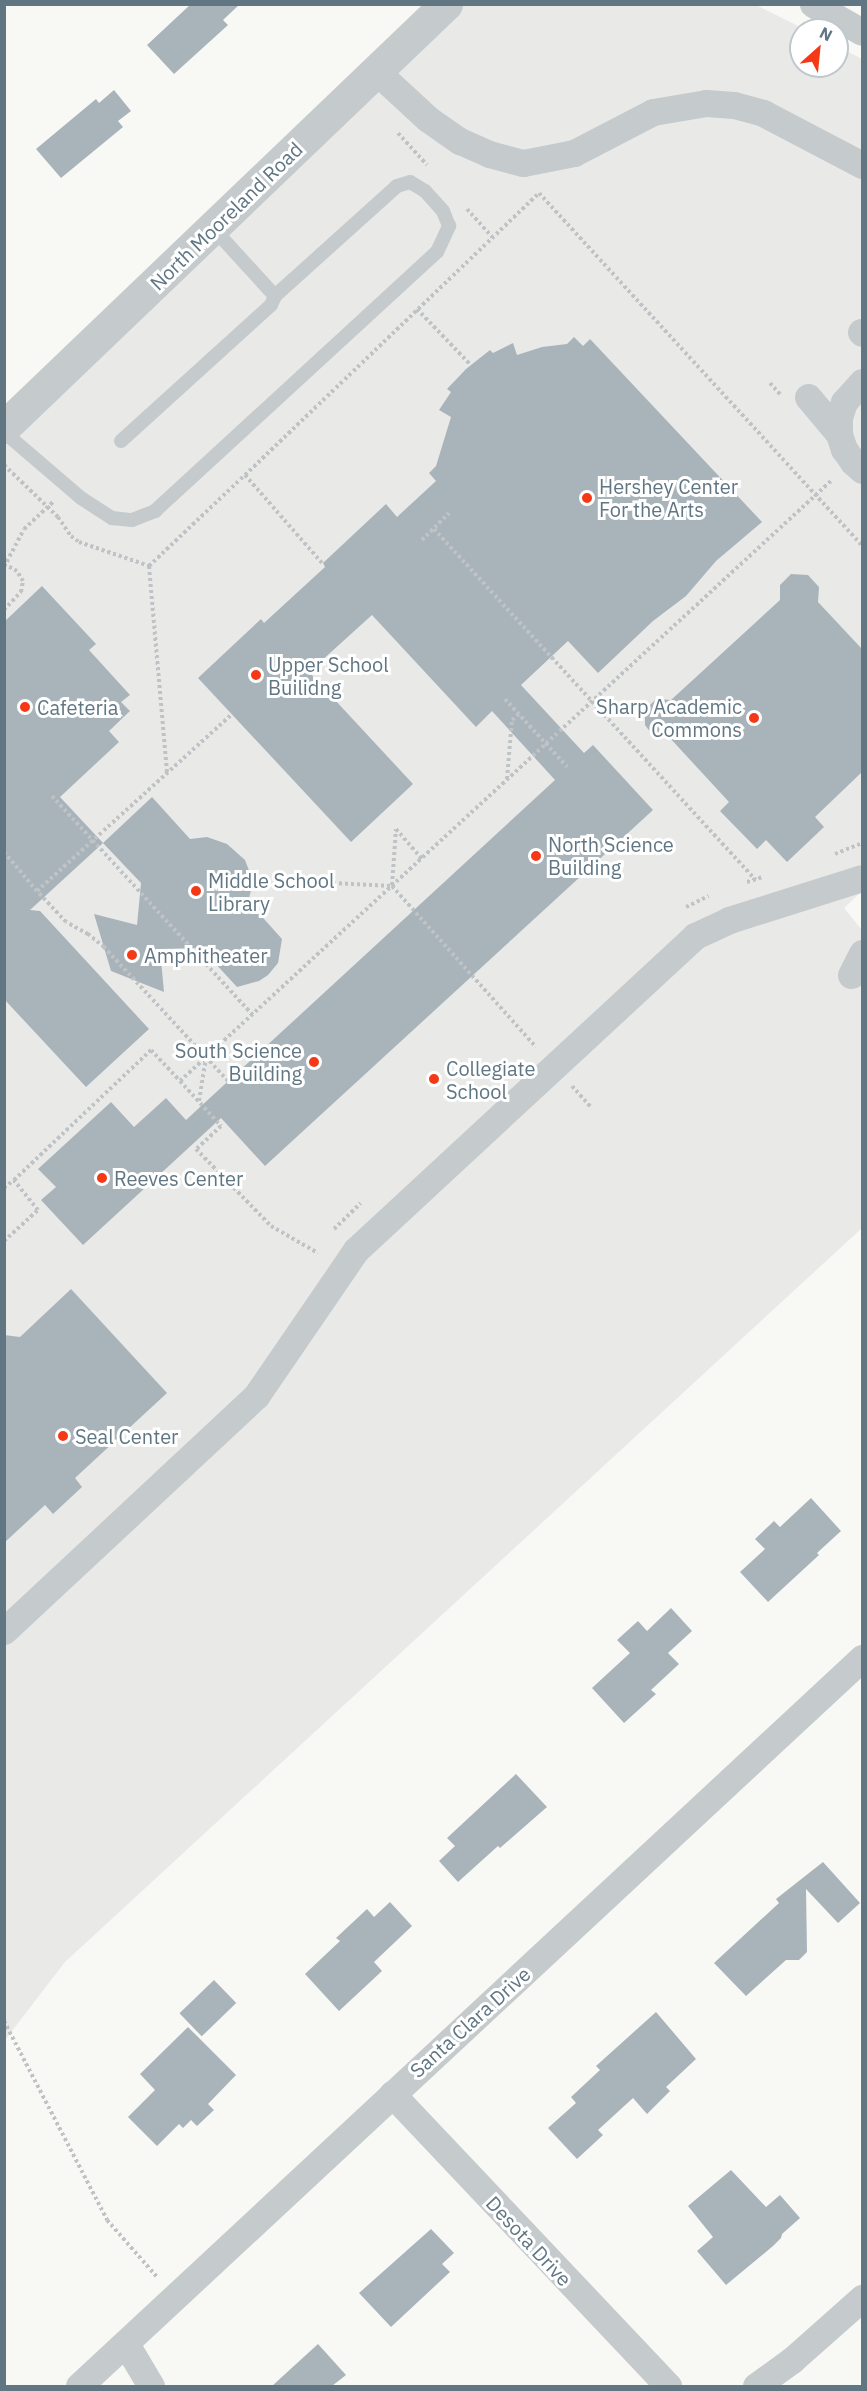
<!DOCTYPE html>
<html>
<head>
<meta charset="utf-8">
<style>
	body { margin:0 }
	#map { position:relative; width:867px; height:2391px; overflow:hidden; background:#f8f8f5; font-family:"IBM Plex Sans",sans-serif }
	div>[style] { position:absolute }
	[style*='--x'] { left:calc(var(--x)*1px); top:calc(var(--y)*1px); width:calc(var(--w)*1px); rotate:calc(var(--a)*1deg) }
	.built>* { inset:0; background:#e9e9e8 }
	.building>* { inset:0; background:#a9b4ba; transform-origin:0 0 }
	.path>* { height:4px; margin-top:-2px; transform-origin:0; background:repeating-linear-gradient(90deg,#c0c3c5 0 3px,transparent 0 6px) }
	.service>* { height:14px; margin:-7px; padding:0 7px; transform-origin:7px; border-radius:7px; background:#c5cacd }
	.minor>* { height:27px; margin:-13.5px; padding:0 13.5px; transform-origin:13.5px; border-radius:13.5px; background:#c5cacd }
	.tertiary>* { height:33px; margin:-16.5px; padding:0 16.5px; transform-origin:16.5px; border-radius:16.5px; background:#c5cacd }
	.dots>* { width:16px; height:16px; translate:-50% -50%; box-sizing:border-box; border:3px solid #fff; border-radius:50% }
	span { translate:-50% -50%; white-space:nowrap; text-align:center; line-height:1.15; -webkit-text-stroke:6px #fff; paint-order:stroke }
	.street-label { font-size:20px; color:#607683 }
	.poi-label { font-size:20px; color:#607683 }
	.left { translate:0 -50%; text-align:left }
	.right { translate:-100% -50%; text-align:right }
	.frame { position:absolute; inset:0; border:6px solid #607683; pointer-events:none }
	.north { position:absolute; left:789px; top:18px; width:60px; height:60px; box-sizing:border-box; background:#fff; border:2px solid #bfc8cd; border-radius:50%; rotate:27deg; font-size:16px; font-weight:700; line-height:24px; text-align:center; color:#607683 }
	.north::after { content:''; display:block; margin:auto; width:21px; height:27px; background:#f53917; clip-path:polygon(50% 0,100% 100%,50% 72%,0 100%) }
</style>
</head>
<body>
<div id="map">
	<div class="built">
		<i style="clip-path:polygon(461px 5px,756px 5px,806px 30px,801px 30px,801px 66px,837px 66px,837px 46px,862px 59px,862px 891px,844px 908px,862px 930px,862px 1228px,65px 1962px,5px 2040px,5px 431px)"></i>
	</div>
	<div class="building">
		<i style="clip-path:polygon(191px 4px,240px 4px,223px 20px,228px 25px,174px 74px,147px 45px)"></i>
		<i style="clip-path:polygon(114px 90px,131px 111px,118px 121px,123px 127px,61px 178px,36px 149px,96px 99px,99px 103px)"></i>
		<i style="clip-path:polygon(574px 337px,583px 346px,590px 339px,762px 522px,716px 561px,686px 596px,653px 621px,598px 673px,568px 641px,521px 685px,584px 753px,593px 745px,653px 810px,265px 1166px,221px 1118px,83px 1245px,41px 1200px,56px 1187px,38px 1169px,111px 1102px,134px 1127px,166px 1098px,186px 1120px,555px 780px,492px 711px,476px 727px,372px 615px,309px 672px,413px 784px,351px 842px,198px 678px,261px 619px,264px 623px,325px 567px,323px 563px,386px 504px,397px 517px,436px 481px,429px 473px,436px 466px,451px 417px,439px 410px,451px 392px,447px 389px,466px 369px,490px 350px,493px 353px,513px 343px,517px 355px,542px 347px,567px 344px)"></i>
		<i style="clip-path:polygon(791px 574px,808px 575px,819px 587px,818px 602px,862px 649px,862px 772px,815px 817px,824px 827px,787px 862px,766px 840px,757px 849px,720px 811px,729px 802px,669px 737px,654px 737px,645px 725px,645px 710px,656px 699px,671px 700px,780px 600px,780px 585px)"></i>
		<i style="clip-path:polygon(42px 586px,96px 644px,89px 650px,130px 695px,121px 702px,130px 711px,109px 731px,119px 742px,60px 797px,103px 843px,152px 797px,190px 839px,207px 837px,227px 844px,245px 860px,250px 873px,251px 891px,248px 901px,282px 939px,278px 963px,268px 975px,259px 981px,237px 987px,201px 948px,160px 949px,164px 992px,111px 971px,94px 914px,137px 925px,141px 883px,103px 843px,30px 910px,40px 911px,149px 1029px,86px 1087px,4px 999px,4px 622px)"></i>
		<i style="clip-path:polygon(71px 1289px,167px 1393px,75px 1478px,82px 1487px,53px 1514px,45px 1505px,4px 1543px,4px 1335px,20px 1337px)"></i>
		<i style="clip-path:polygon(811px 1498px,841px 1531px,817px 1553px,819px 1555px,768px 1602px,740px 1572px,765px 1549px,755px 1539px,774px 1521px,780px 1527px)"></i>
		<i style="clip-path:polygon(671px 1608px,692px 1631px,668px 1653px,679px 1664px,651px 1690px,656px 1694px,624px 1723px,592px 1688px,630px 1653px,617px 1640px,638px 1621px,647px 1631px)"></i>
		<i style="clip-path:polygon(516px 1774px,547px 1807px,500px 1848px,498px 1846px,458px 1882px,439px 1861px,455px 1846px,447px 1838px)"></i>
		<i style="clip-path:polygon(823px 1862px,860px 1903px,838px 1923px,806px 1889px,807px 1952px,799px 1960px,786px 1960px,746px 1996px,714px 1963px,779px 1903px,776px 1899px)"></i>
		<i style="clip-path:polygon(390px 1902px,412px 1926px,374px 1962px,382px 1971px,339px 2011px,305px 1974px,340px 1941px,336px 1938px,367px 1909px,374px 1917px)"></i>
		<i style="left:214px;top:1980px;width:32px;height:48px;rotate:46deg"></i>
		<i style="clip-path:polygon(656px 2012px,696px 2059px,666px 2087px,670px 2091px,647px 2114px,633px 2098px,598px 2130px,603px 2135px,577px 2159px,548px 2128px,576px 2103px,571px 2097px,600px 2070px,596px 2066px)"></i>
		<i style="clip-path:polygon(188px 2027px,236px 2075px,208px 2104px,214px 2110px,197px 2126px,191px 2120px,183px 2128px,179px 2124px,157px 2146px,128px 2117px,155px 2090px,140px 2074px)"></i>
		<i style="clip-path:polygon(731px 2170px,766px 2207px,780px 2195px,800px 2218px,782px 2234px,781px 2238px,773px 2246px,726px 2285px,697px 2251px,713px 2237px,688px 2206px)"></i>
		<i style="clip-path:polygon(431px 2229px,454px 2253px,442px 2264px,450px 2272px,391px 2327px,359px 2293px)"></i>
		<i style="clip-path:polygon(318px 2344px,346px 2375px,332px 2386px,272px 2386px)"></i>
	</div>
	<div class="path">
		<i style="--x:398;--y:133;--w:43;--a:47.8"></i>
		<i style="--x:467;--y:209;--w:38;--a:48"></i>
		<i style="--x:417;--y:309;--w:76;--a:46.1"></i>
		<i style="--x:770;--y:383;--w:15;--a:48"></i>
		<i style="--x:4;--y:465;--w:75;--a:43.9"></i>
		<i style="--x:58;--y:517;--w:23;--a:56"></i>
		<i style="--x:71;--y:536;--w:10;--a:37"></i>
		<i style="--x:79;--y:542;--w:74;--a:18.9"></i>
		<i style="--x:434;--y:529;--w:476;--a:47.5"></i>
		<i style="--x:422;--y:540;--w:38;--a:-45"></i>
		<i style="--x:322;--y:563;--w:117;--a:-131.2"></i>
		<i style="--x:245;--y:475;--w:407;--a:-43.8"></i>
		<i style="--x:539;--y:193;--w:478;--a:47.5"></i>
		<i style="--x:4;--y:567;--w:43;--a:-62.2"></i>
		<i style="--x:24;--y:529;--w:40;--a:-43"></i>
		<i style="--x:4;--y:610;--w:25;--a:-47"></i>
		<i style="--x:21;--y:592;--w:11;--a:-80"></i>
		<i style="--x:23;--y:581;--w:12;--a:-121"></i>
		<i style="--x:17;--y:571;--w:13;--a:-151"></i>
		<i style="--x:505;--y:699;--w:92;--a:47.6"></i>
		<i style="--x:167;--y:772;--w:207;--a:-95"></i>
		<i style="--x:149;--y:566;--w:132;--a:-43.5"></i>
		<i style="--x:507;--y:779;--w:59;--a:-85.2"></i>
		<i style="--x:512;--y:720;--w:9;--a:-41"></i>
		<i style="--x:52;--y:796;--w:297;--a:47.5"></i>
		<i style="--x:4;--y:852;--w:51;--a:49.8"></i>
		<i style="--x:835;--y:854;--w:29;--a:-22"></i>
		<i style="--x:237;--y:878;--w:155;--a:3"></i>
		<i style="--x:392;--y:886;--w:216;--a:48.2"></i>
		<i style="--x:747;--y:882;--w:16;--a:-18"></i>
		<i style="--x:392;--y:885;--w:56;--a:-85.9"></i>
		<i style="--x:396;--y:829;--w:40;--a:49"></i>
		<i style="--x:686;--y:907;--w:25;--a:-26"></i>
		<i style="--x:180;--y:1081;--w:61;--a:47.7"></i>
		<i style="--x:221;--y:1126;--w:34;--a:137"></i>
		<i style="--x:196;--y:1149;--w:107;--a:45.8"></i>
		<i style="--x:271;--y:1226;--w:54;--a:29.9"></i>
		<i style="--x:228;--y:1081;--w:183;--a:-132.8"></i>
		<i style="--x:104;--y:947;--w:21;--a:-141"></i>
		<i style="--x:88;--y:934;--w:25;--a:-151"></i>
		<i style="--x:66;--y:922;--w:42;--a:-133.1"></i>
		<i style="--x:37;--y:891;--w:263;--a:-42.2"></i>
		<i style="--x:572;--y:1086;--w:30;--a:48"></i>
		<i style="--x:199;--y:1101;--w:44;--a:-80.8"></i>
		<i style="--x:4;--y:1188;--w:13;--a:-39"></i>
		<i style="--x:334;--y:1229;--w:37;--a:-44"></i>
		<i style="--x:4;--y:1241;--w:46;--a:-42.4"></i>
		<i style="--x:38;--y:1210;--w:38;--a:-129"></i>
		<i style="--x:14;--y:1180;--w:189;--a:-43.5"></i>
		<i style="--x:151;--y:1050;--w:42;--a:46.9"></i>
		<i style="--x:180;--y:1081;--w:887;--a:-42.67"></i>
		<i style="--x:4;--y:2021;--w:224;--a:62.6"></i>
		<i style="--x:107;--y:2220;--w:76;--a:48.7"></i>
	</div>
	<div class="service">
		<i style="--x:4;--y:432;--w:101;--a:40.6"></i>
		<i style="--x:81;--y:498;--w:37;--a:33"></i>
		<i style="--x:112;--y:518;--w:20;--a:6"></i>
		<i style="--x:132;--y:520;--w:25;--a:-21"></i>
		<i style="--x:155;--y:511;--w:383;--a:-42.6"></i>
		<i style="--x:437;--y:252;--w:29;--a:-65"></i>
		<i style="--x:449;--y:226;--w:16;--a:-112"></i>
		<i style="--x:443;--y:211;--w:27;--a:-132"></i>
		<i style="--x:425;--y:191;--w:17;--a:-149"></i>
		<i style="--x:410;--y:182;--w:14;--a:163"></i>
		<i style="--x:397;--y:186;--w:164;--a:138"></i>
		<i style="--x:121;--y:441;--w:202;--a:-42.2"></i>
		<i style="--x:271;--y:305;--w:10;--a:-66"></i>
		<i style="--x:275;--y:296;--w:92;--a:-132.4"></i>
	</div>
	<div class="minor">
		<i style="--x:813;--y:4;--w:56;--a:29.7"></i>
		<i style="--x:377;--y:72;--w:69;--a:42.7"></i>
		<i style="--x:428;--y:119;--w:39;--a:35"></i>
		<i style="--x:460;--y:141;--w:32;--a:24"></i>
		<i style="--x:489;--y:154;--w:35;--a:15"></i>
		<i style="--x:523;--y:163;--w:52;--a:-11.1"></i>
		<i style="--x:574;--y:153;--w:89;--a:-27.4"></i>
		<i style="--x:653;--y:112;--w:54;--a:-9.6"></i>
		<i style="--x:706;--y:103;--w:28;--a:4"></i>
		<i style="--x:734;--y:105;--w:30;--a:15"></i>
		<i style="--x:763;--y:113;--w:112;--a:27.7"></i>
		<i style="--x:861;--y:332;--w:1;--a:45"></i>
		<i style="--x:862;--y:382;--w:27;--a:132"></i>
		<i style="--x:844;--y:402;--w:16;--a:108"></i>
		<i style="--x:839;--y:417;--w:17;--a:90"></i>
		<i style="--x:839;--y:434;--w:16;--a:72"></i>
		<i style="--x:844;--y:449;--w:16;--a:55"></i>
		<i style="--x:853;--y:462;--w:12;--a:42"></i>
		<i style="--x:808;--y:397;--w:48;--a:50"></i>
		<i style="--x:851;--y:975;--w:25;--a:-63"></i>
		<i style="--x:4;--y:1631;--w:345;--a:-43"></i>
		<i style="--x:256;--y:1396;--w:177;--a:-55.6"></i>
		<i style="--x:356;--y:1250;--w:462;--a:-42.8"></i>
		<i style="--x:695;--y:936;--w:38;--a:-25"></i>
		<i style="--x:729;--y:920;--w:139;--a:-17.5"></i>
		<i style="--x:392;--y:2094;--w:402;--a:46.6"></i>
		<i style="--x:126;--y:2344;--w:49;--a:59.2"></i>
		<i style="--x:79;--y:2386;--w:1069;--a:-42.92"></i>
		<i style="--x:756;--y:2386;--w:44;--a:-35.8"></i>
		<i style="--x:792;--y:2360;--w:94;--a:-41.5"></i>
	</div>
	<div class="tertiary">
		<i style="--x:4;--y:427;--w:612;--a:-43.74"></i>
	</div>
	<div class="dots">
		<i style="left:587px;top:498px;background:#f53917"></i>
		<i style="left:256px;top:675px;background:#f53917"></i>
		<i style="left:25px;top:707px;background:#f53917"></i>
		<i style="left:754px;top:718px;background:#f53917"></i>
		<i style="left:536px;top:856px;background:#f53917"></i>
		<i style="left:196px;top:891px;background:#f53917"></i>
		<i style="left:132px;top:955px;background:#f53917"></i>
		<i style="left:314px;top:1062px;background:#f53917"></i>
		<i style="left:434px;top:1079px;background:#f53917"></i>
		<i style="left:102px;top:1178px;background:#f53917"></i>
		<i style="left:63px;top:1436px;background:#f53917"></i>
	</div>
	<div class="street-label">
		<span style="left:226px;top:216px;rotate:-44deg">North Mooreland Road</span>
		<span style="left:470px;top:2022px;rotate:-42deg">Santa Clara Drive</span>
		<span style="left:529px;top:2241px;rotate:47deg">Desota Drive</span>
	</div>
	<div class="poi-label">
		<span class="left" style="left:599px;top:498px">Hershey Center<br>For the Arts</span>
		<span class="left" style="left:268px;top:676px">Upper School<br>Builidng</span>
		<span class="right" style="left:742px;top:718px">Sharp Academic<br>Commons</span>
		<span class="left" style="left:37px;top:707px">Cafeteria</span>
		<span class="left" style="left:548px;top:856px">North Science<br>Building</span>
		<span class="left" style="left:208px;top:892px">Middle School<br>Library</span>
		<span class="left" style="left:144px;top:955px">Amphitheater</span>
		<span class="right" style="left:302px;top:1062px">South Science<br>Building</span>
		<span class="left" style="left:446px;top:1080px">Collegiate<br>School</span>
		<span class="left" style="left:114px;top:1178px">Reeves Center</span>
		<span class="left" style="left:75px;top:1436px">Seal Center</span>
	</div>
	<div class="frame"></div>
	<div class="north">N</div>
</div>
</body>
</html>
